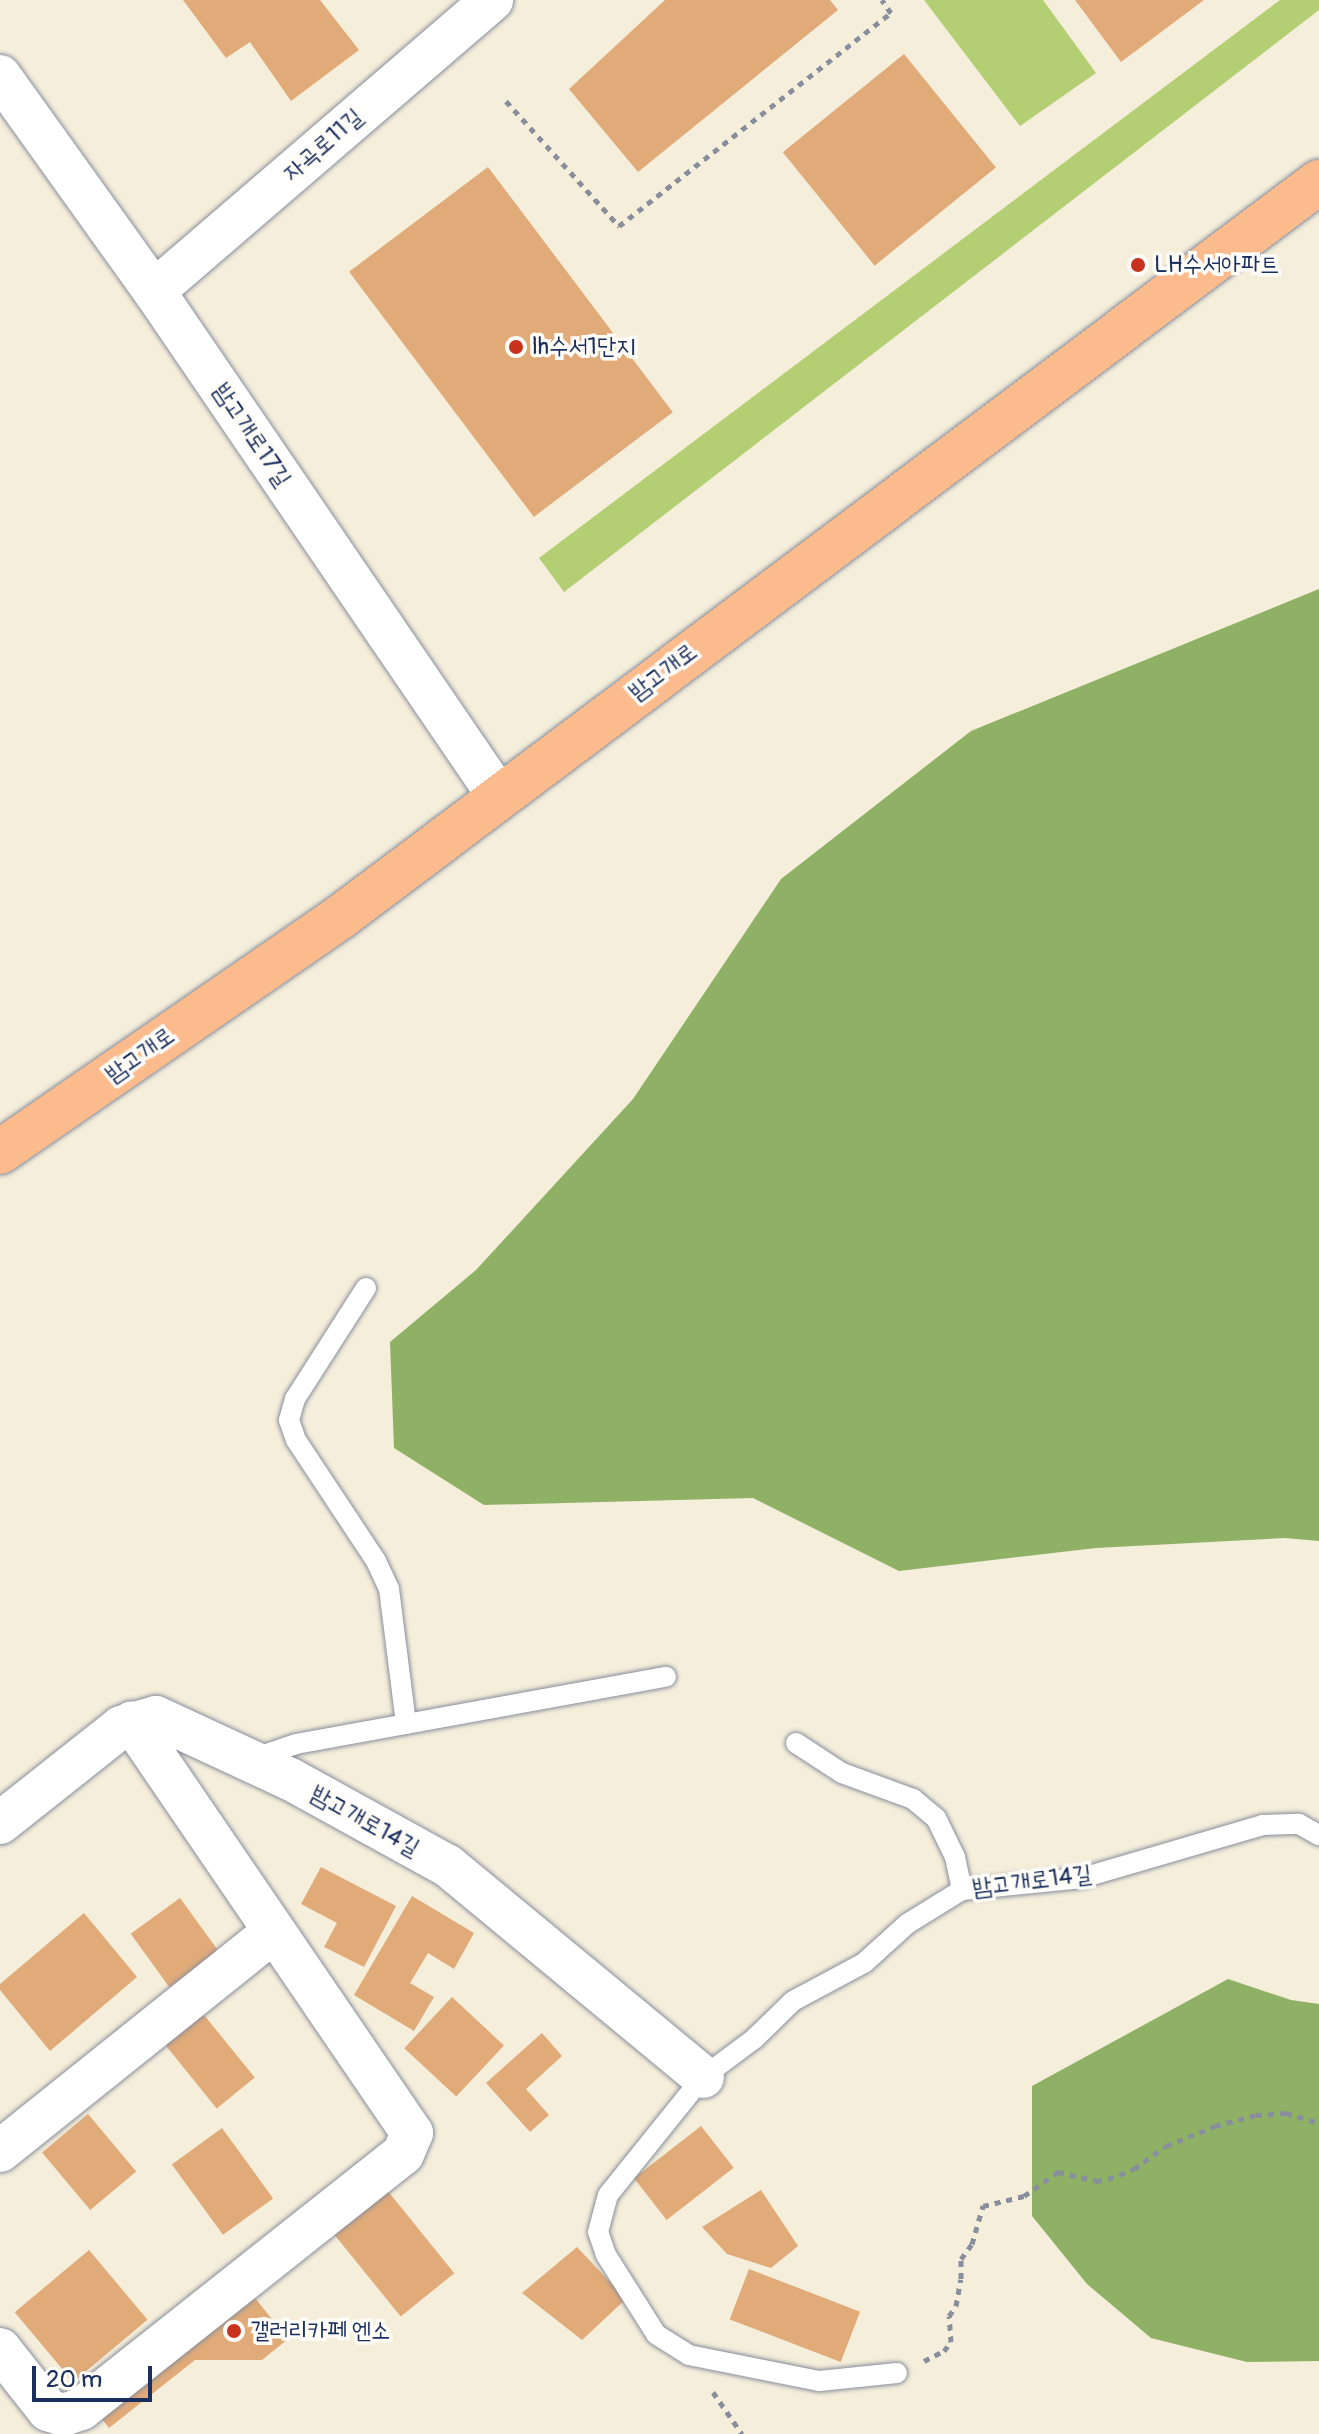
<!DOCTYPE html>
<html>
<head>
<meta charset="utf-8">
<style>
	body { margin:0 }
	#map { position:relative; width:1319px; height:2434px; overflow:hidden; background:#f5eedb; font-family:Pangolin,"Poor Story",sans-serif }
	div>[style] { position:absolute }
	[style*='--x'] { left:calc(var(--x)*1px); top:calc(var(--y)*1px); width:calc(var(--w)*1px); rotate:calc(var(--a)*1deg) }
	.green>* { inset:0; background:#b4ce73 }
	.forest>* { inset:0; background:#8fb165 }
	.building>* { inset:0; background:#e0ab79; transform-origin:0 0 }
	.path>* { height:5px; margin-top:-2.5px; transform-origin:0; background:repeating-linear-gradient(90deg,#888e9c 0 6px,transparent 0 12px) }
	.roads { filter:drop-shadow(0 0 2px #888e9c) drop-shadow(0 0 2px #888e9c) }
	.service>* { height:20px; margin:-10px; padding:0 10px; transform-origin:10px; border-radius:10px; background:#fff }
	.minor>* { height:42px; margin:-21px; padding:0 21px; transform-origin:21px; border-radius:21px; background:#fff }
	.primary>* { height:44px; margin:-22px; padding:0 22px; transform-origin:22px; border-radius:22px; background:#fbbb8d }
	.dots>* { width:22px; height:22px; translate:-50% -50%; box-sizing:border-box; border:4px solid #fdfcf7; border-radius:50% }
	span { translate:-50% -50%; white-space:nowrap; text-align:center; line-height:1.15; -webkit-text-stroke:7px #fdfcf7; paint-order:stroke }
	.street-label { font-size:24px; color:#1b2f5e }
	.poi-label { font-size:24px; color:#1b2f5e }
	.left { translate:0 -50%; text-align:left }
	.scale { position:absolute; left:32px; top:2366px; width:120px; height:36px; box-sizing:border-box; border:4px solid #1b2f5e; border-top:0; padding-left:10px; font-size:24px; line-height:28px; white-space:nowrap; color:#1b2f5e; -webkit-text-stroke:6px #fdfcf7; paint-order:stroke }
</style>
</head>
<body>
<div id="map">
	<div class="green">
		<i style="clip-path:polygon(924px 0,1043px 0,1096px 73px,1020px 126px)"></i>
		<i style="clip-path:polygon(1280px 0,1319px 0,1319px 10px,564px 592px,539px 558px)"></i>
	</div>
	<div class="forest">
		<i style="clip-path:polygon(1319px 589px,1319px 1541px,1285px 1538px,1096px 1548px,899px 1571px,753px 1498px,484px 1505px,394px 1448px,390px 1342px,476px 1270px,633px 1099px,781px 879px,971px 731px)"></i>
		<i style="clip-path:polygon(1228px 1979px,1291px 2000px,1319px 2004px,1319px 2361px,1247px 2362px,1151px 2338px,1087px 2284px,1032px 2216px,1032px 2086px)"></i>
	</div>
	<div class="building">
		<i style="clip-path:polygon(183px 0,320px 0,359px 50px,291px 101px,250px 42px,226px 58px)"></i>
		<i style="clip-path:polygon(665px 0,830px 0,838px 10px,638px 172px,569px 89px)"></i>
		<i style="clip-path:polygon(1075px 0,1204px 0,1121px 62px)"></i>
		<i style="left:904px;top:54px;width:146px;height:156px;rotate:51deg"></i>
		<i style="left:488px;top:167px;width:307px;height:174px;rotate:53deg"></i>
		<i style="clip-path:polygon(321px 1867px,396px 1906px,364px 1967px,324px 1947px,337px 1923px,301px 1904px)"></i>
		<i style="clip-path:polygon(412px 1896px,474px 1933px,454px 1969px,428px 1953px,410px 1983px,434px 1997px,414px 2031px,354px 1995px)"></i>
		<i style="left:180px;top:1898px;width:66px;height:61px;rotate:54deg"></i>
		<i style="clip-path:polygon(84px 1913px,137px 1977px,50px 2051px,0 1990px,0 1984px)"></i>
		<i style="left:452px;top:1997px;width:71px;height:70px;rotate:43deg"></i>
		<i style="left:200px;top:2010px;width:87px;height:49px;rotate:51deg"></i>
		<i style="clip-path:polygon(542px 2033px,562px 2056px,526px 2089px,549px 2115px,530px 2132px,486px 2083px)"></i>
		<i style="left:88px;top:2114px;width:75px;height:60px;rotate:50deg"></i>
		<i style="left:701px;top:2126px;width:53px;height:85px;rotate:52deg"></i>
		<i style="left:222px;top:2128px;width:87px;height:62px;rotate:54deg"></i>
		<i style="left:387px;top:2190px;width:107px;height:69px;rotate:51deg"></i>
		<i style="clip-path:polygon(761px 2190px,798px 2246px,771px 2268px,727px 2254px,702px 2227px)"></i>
		<i style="clip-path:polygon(577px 2247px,626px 2299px,582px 2340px,522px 2293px)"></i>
		<i style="left:89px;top:2250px;width:91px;height:97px;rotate:50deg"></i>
		<i style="left:749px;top:2269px;width:119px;height:54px;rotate:21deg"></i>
		<i style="clip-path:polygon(242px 2282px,288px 2339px,262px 2360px,195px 2360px,109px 2428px,90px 2404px)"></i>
	</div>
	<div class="path">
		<i style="--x:506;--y:101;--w:169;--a:47.9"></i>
		<i style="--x:619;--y:226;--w:345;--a:-38.1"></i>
		<i style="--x:891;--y:13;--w:16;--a:-125"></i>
		<i style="--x:924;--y:2361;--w:22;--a:-27"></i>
		<i style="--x:944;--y:2351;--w:11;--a:-52"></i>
		<i style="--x:951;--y:2342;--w:26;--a:-94"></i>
		<i style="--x:949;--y:2316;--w:12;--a:-55"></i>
		<i style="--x:956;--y:2306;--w:27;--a:-80"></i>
		<i style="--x:961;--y:2279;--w:20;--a:-90"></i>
		<i style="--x:961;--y:2259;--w:19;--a:-54"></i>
		<i style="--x:972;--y:2244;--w:40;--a:-74"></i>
		<i style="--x:983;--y:2206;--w:42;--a:-13.7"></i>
		<i style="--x:1024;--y:2196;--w:42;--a:-35.2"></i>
		<i style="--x:1058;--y:2172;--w:39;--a:13"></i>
		<i style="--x:1096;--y:2181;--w:12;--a:-9"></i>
		<i style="--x:1108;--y:2179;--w:28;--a:-21"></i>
		<i style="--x:1134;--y:2169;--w:39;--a:-36"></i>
		<i style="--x:1166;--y:2146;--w:53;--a:-22.2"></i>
		<i style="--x:1215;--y:2126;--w:42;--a:-15"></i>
		<i style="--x:1256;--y:2115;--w:30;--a:-4"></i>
		<i style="--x:1286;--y:2113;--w:34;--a:17"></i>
		<i style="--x:713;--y:2392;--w:51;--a:55.4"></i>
	</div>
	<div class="roads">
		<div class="service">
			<i style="--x:366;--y:1288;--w:132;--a:122.6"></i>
			<i style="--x:295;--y:1399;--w:22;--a:106"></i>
			<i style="--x:289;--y:1420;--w:21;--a:71"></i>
			<i style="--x:296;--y:1440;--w:145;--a:56.5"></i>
			<i style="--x:376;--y:1561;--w:31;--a:65"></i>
			<i style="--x:389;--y:1589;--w:136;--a:82.8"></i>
			<i style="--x:796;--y:1743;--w:55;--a:33.1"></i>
			<i style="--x:842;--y:1773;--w:76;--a:20.1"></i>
			<i style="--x:913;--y:1799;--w:30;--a:40"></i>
			<i style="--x:936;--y:1818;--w:43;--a:64"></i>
			<i style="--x:955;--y:1857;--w:34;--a:78"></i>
			<i style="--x:252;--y:1759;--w:46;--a:-18.8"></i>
			<i style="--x:296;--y:1744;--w:376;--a:-10.3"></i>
			<i style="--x:897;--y:2373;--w:78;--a:174.1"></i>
			<i style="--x:819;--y:2381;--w:133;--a:-168.7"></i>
			<i style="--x:689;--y:2355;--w:39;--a:-148"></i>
			<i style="--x:656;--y:2334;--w:93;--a:-122.3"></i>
			<i style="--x:606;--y:2255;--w:24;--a:-109"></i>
			<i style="--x:598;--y:2232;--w:38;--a:-75"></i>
			<i style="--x:608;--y:2195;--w:151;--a:-51.2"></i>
			<i style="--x:703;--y:2077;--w:64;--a:-36.7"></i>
			<i style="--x:754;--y:2039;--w:54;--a:-44.3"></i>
			<i style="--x:793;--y:2001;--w:81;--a:-28.2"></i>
			<i style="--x:864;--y:1963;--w:58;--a:-42.2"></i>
			<i style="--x:907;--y:1924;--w:65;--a:-31.7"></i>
			<i style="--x:962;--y:1890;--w:121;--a:-5.7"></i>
			<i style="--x:1082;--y:1878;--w:189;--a:-16.3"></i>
			<i style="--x:1263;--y:1825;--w:36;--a:-2"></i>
			<i style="--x:1299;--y:1824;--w:23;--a:29"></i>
		</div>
		<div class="minor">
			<i style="--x:0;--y:76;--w:264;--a:54.4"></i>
			<i style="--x:154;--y:291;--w:612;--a:55.71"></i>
			<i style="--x:154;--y:291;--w:446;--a:-40.7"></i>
			<i style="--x:0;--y:1823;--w:154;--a:-38.4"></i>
			<i style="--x:121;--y:1727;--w:36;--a:-16"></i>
			<i style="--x:156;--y:1717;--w:150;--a:24.9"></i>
			<i style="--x:292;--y:1780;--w:178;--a:28.9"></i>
			<i style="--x:448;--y:1866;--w:331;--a:39.6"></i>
			<i style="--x:0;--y:2151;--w:350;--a:-38.7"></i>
			<i style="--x:0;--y:2349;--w:78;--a:51.8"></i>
			<i style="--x:48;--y:2410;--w:16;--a:18"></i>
			<i style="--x:63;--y:2415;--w:19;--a:-18"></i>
			<i style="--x:81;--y:2409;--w:411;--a:-38.4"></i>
			<i style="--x:403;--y:2154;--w:23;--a:-67"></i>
			<i style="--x:412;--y:2133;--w:497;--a:-124.3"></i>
		</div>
		<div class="primary">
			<i style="--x:0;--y:1152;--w:417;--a:-34.6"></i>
			<i style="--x:343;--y:915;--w:1221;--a:-36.91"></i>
		</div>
	</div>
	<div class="dots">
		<i style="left:1138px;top:265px;background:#c8321e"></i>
		<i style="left:516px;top:347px;background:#c8321e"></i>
		<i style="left:234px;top:2331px;background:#c8321e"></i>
	</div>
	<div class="street-label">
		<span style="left:323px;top:145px;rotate:-41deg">자곡로11길</span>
		<span style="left:252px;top:435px;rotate:56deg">밤고개로17길</span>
		<span style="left:663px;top:672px;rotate:-37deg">밤고개로</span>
		<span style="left:140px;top:1055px;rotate:-35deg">밤고개로</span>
		<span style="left:365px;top:1821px;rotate:29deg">밤고개로14길</span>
		<span style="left:1032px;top:1881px;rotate:-7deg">밤고개로14길</span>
	</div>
	<div class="poi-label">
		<span class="left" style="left:1154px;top:265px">LH수서아파트</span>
		<span class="left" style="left:532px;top:347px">lh수서1단지</span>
		<span class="left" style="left:250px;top:2331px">갤러리카페 엔소</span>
	</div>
	<div class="scale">20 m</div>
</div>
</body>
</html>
